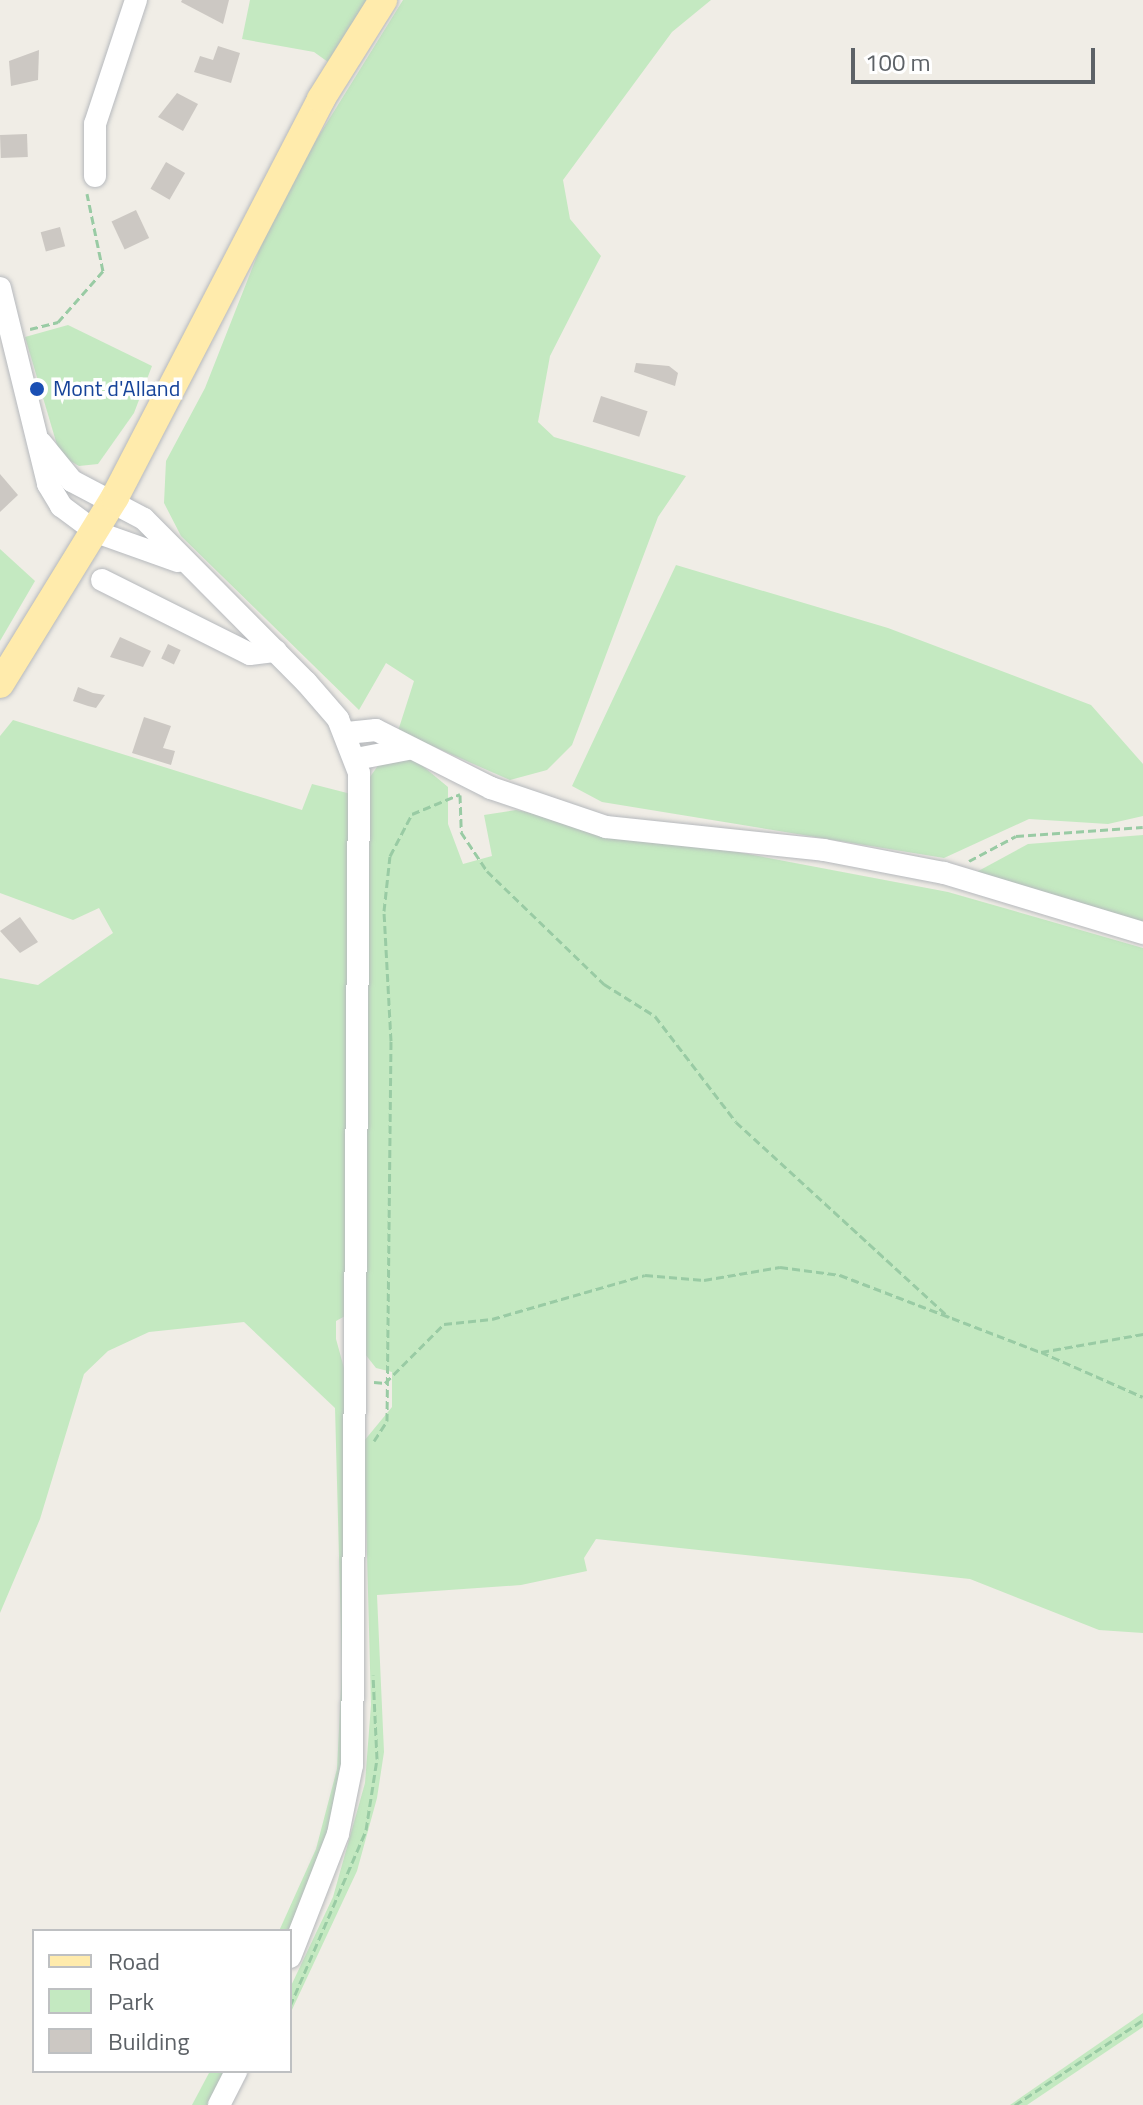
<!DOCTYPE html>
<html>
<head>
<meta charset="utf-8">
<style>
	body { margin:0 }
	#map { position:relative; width:1143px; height:2105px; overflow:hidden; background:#f0ede6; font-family:"Titillium Web",sans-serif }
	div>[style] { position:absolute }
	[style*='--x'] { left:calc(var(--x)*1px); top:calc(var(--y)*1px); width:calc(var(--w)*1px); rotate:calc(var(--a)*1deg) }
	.green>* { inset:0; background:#c4e9c1 }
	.building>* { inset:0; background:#ccc8c3; transform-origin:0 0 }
	.path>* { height:3px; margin-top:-1.5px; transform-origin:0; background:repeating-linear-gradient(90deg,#99cba4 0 8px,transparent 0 12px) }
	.roads { filter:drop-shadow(0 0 2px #b6b9bd) drop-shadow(0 0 2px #b6b9bd) }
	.minor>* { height:22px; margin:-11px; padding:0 11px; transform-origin:11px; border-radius:11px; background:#fff }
	.major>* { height:28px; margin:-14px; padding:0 14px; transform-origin:14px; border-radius:14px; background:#ffebac }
	.dots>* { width:22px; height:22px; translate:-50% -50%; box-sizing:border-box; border:4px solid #fff; border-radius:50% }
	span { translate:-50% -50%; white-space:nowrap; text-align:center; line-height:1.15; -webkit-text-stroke:7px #fff; paint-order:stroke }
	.transit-label { font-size:22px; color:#164399 }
	.left { translate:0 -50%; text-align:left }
	.legend { position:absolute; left:32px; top:1929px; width:260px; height:144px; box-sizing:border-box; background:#fff; border:2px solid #bec0c2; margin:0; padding:10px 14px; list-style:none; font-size:24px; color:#5d6267 }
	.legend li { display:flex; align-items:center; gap:16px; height:40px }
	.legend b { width:40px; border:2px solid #bec0c2 }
	.scale { position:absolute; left:851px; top:48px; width:244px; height:36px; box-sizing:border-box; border:4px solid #5d6267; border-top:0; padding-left:10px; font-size:24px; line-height:28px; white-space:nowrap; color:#5d6267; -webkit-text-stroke:6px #fff; paint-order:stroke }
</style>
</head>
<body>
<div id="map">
	<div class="green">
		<i style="clip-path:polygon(250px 0,372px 0,328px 62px,314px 52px,242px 39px)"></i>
		<i style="clip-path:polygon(403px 0,711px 0,672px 32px,563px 180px,570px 219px,601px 256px,550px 356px,538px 422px,554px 437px,686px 476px,658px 517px,572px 745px,547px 770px,510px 780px,398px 731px,414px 681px,386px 663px,359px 710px,181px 536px,164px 503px,166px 461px,205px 388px,279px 200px)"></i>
		<i style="clip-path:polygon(68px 325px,152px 366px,134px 413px,98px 464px,79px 466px,60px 455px,25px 337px)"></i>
		<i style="clip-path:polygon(0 549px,35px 581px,0 641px)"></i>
		<i style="clip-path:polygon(676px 565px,888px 628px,1091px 705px,1143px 764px,1143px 816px,1108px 824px,1029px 819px,944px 858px,602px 802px,572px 786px)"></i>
		<i style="clip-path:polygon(13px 720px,302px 810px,312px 784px,355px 795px,347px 1315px,336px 1321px,336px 1339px,344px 1368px,352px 1631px,346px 1785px,290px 1931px,279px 1931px,316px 1849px,337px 1769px,342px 1668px,335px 1408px,244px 1322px,149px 1332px,108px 1351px,84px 1374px,40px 1519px,0 1613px,0 978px,38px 985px,113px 933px,99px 908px,73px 920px,0 893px,0 736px)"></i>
		<i style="clip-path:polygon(413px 758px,448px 787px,448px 824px,463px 864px,492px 856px,484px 815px,516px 810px,948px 892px,1143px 948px,1143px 1633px,1099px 1630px,970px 1579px,596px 1539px,584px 1558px,587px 1571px,521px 1585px,377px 1595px,384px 1752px,377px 1798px,357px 1871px,290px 2014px,290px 1988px,333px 1897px,365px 1783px,371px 1705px,364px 1441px,392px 1407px,392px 1372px,376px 1368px,365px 1354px,370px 777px,379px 764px)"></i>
		<i style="clip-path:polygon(1143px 835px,1143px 925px,971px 875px,1028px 844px)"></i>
		<i style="clip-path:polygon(1143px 2013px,1143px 2027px,1027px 2105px,1010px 2105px)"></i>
		<i style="clip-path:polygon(210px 2071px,226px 2071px,209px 2105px,192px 2105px)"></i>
	</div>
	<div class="building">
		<i style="clip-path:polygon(229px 0,223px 24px,181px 2px,182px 0)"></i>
		<i style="clip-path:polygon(218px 46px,240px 53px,231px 83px,194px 72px,200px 56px,213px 60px)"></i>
		<i style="clip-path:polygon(39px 50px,38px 80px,11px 86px,9px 61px)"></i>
		<i style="clip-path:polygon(177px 93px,198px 104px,183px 131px,158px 117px)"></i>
		<i style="left:27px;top:134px;width:23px;height:27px;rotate:88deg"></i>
		<i style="left:166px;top:162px;width:22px;height:31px;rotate:30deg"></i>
		<i style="left:136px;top:210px;width:31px;height:27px;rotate:65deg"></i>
		<i style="left:60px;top:227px;width:20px;height:20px;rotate:75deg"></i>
		<i style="clip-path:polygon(636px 363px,669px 366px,678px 373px,675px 386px,634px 372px)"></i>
		<i style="left:601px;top:396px;width:49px;height:27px;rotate:18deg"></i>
		<i style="clip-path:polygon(0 474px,18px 495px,0 512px)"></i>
		<i style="clip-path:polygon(120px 637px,151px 651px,143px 667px,110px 657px)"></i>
		<i style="left:168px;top:644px;width:14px;height:16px;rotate:25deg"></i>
		<i style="clip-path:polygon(78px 687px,93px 693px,105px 695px,96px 708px,88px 706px,73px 701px)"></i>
		<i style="clip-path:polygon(144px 717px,171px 726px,163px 748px,175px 751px,171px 765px,132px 753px)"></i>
		<i style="clip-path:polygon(20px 917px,38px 942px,20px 953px,0 931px)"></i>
	</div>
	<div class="path">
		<i style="--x:30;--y:329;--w:29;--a:-14"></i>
		<i style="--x:58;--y:322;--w:68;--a:-48.6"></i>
		<i style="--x:103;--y:271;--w:79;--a:-101.7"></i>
		<i style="--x:460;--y:795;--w:37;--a:88"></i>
		<i style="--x:461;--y:832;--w:47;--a:56.3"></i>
		<i style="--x:487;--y:871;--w:163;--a:44"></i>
		<i style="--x:604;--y:984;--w:60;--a:32.1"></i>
		<i style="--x:655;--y:1016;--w:133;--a:52.6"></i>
		<i style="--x:736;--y:1122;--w:289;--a:42.5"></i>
		<i style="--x:969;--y:861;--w:53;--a:-28"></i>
		<i style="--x:1016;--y:836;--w:127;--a:-4.1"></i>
		<i style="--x:1041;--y:1352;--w:111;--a:23.8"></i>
		<i style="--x:374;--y:1382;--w:11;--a:5"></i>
		<i style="--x:385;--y:1383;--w:83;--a:-45"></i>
		<i style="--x:444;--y:1324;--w:48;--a:-5.9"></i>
		<i style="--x:492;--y:1319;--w:159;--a:-16"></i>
		<i style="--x:645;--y:1275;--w:59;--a:4.8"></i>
		<i style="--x:704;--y:1280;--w:77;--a:-9.7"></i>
		<i style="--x:780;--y:1267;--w:61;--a:7.6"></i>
		<i style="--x:840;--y:1275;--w:215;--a:21"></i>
		<i style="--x:1041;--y:1352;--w:104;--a:-10"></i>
		<i style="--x:374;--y:1441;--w:24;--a:-57"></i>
		<i style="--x:387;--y:1421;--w:380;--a:-89.4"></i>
		<i style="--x:391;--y:1041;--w:130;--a:-93.1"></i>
		<i style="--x:384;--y:911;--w:55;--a:-83.8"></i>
		<i style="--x:390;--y:856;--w:47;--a:-62.4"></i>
		<i style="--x:412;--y:814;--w:52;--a:-22.6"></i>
		<i style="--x:290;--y:2006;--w:192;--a:-66.6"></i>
		<i style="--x:366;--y:1830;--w:72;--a:-81.2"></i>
		<i style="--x:377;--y:1759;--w:84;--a:-92.7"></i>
		<i style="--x:1015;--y:2105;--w:154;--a:-33.6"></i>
	</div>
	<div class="roads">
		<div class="minor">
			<i style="--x:95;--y:176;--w:52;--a:-90"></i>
			<i style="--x:95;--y:124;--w:131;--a:-71.7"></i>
			<i style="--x:0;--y:288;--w:202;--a:76.2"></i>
			<i style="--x:48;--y:484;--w:26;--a:59"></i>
			<i style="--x:61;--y:506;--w:44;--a:36.6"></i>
			<i style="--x:96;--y:532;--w:87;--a:19.5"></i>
			<i style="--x:41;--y:443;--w:49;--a:50.8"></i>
			<i style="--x:72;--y:481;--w:81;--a:27.8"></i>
			<i style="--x:144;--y:519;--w:230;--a:45.2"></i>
			<i style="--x:306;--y:682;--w:49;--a:49.1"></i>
			<i style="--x:338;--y:719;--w:58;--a:68.7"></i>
			<i style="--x:359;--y:773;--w:992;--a:90.4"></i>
			<i style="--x:352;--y:1765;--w:70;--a:101.5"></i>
			<i style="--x:338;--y:1834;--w:132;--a:111.3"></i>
			<i style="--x:102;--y:580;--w:165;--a:26.6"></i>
			<i style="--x:250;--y:654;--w:26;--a:-7"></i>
			<i style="--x:347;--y:733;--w:29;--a:-6"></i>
			<i style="--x:376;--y:730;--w:129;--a:26.8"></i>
			<i style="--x:491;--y:788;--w:121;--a:18.7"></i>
			<i style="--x:606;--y:827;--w:219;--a:6"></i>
			<i style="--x:824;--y:850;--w:122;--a:10.9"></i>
			<i style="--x:944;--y:873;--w:208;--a:16.8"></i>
			<i style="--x:356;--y:759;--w:53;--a:-10.9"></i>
			<i style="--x:219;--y:2105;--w:38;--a:-63"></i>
		</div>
		<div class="major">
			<i style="--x:0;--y:684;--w:220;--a:-58.4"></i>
			<i style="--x:115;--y:497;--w:448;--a:-62.6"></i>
			<i style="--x:321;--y:99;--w:117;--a:-57.9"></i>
		</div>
	</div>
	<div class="dots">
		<i style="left:37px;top:389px;background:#1a4fb4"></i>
	</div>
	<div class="transit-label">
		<span class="left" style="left:53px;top:389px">Mont d'Alland</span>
	</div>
	<ul class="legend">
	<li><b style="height:10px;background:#ffebac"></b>Road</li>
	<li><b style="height:22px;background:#c4e9c1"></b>Park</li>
	<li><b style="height:22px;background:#ccc8c3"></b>Building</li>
	</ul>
	<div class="scale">100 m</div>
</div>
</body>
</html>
